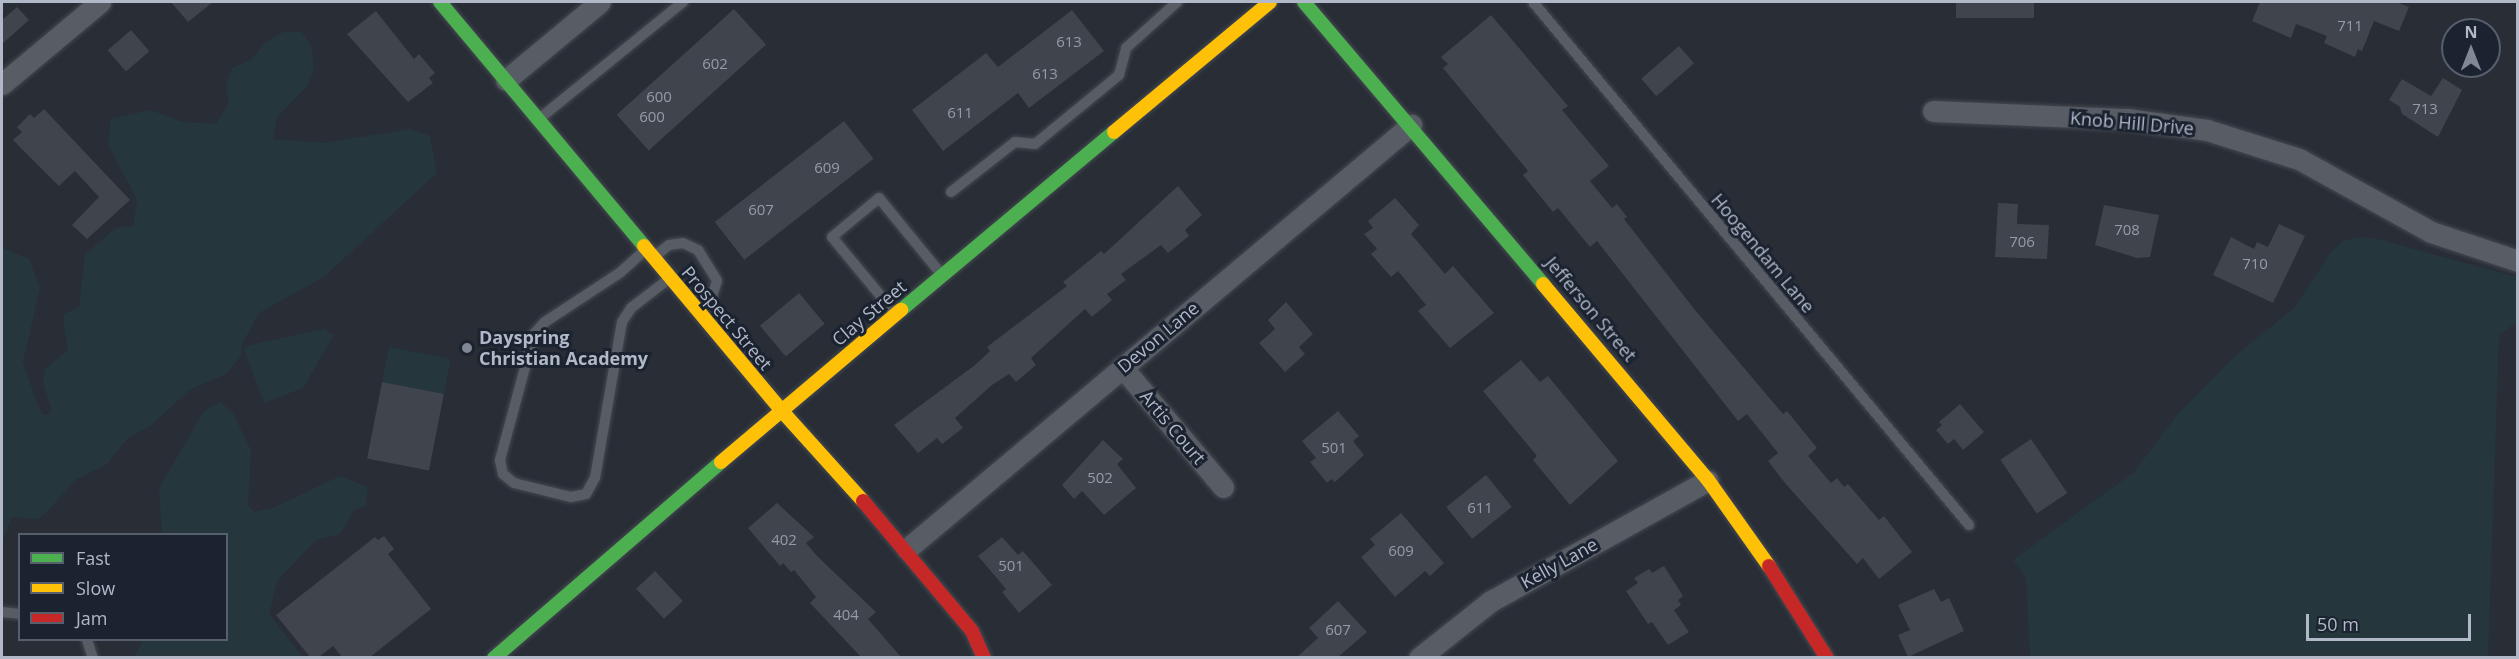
<!DOCTYPE html>
<html>
<head>
<meta charset="utf-8">
<style>
	body { margin:0 }
	#map { position:relative; width:2519px; height:659px; overflow:hidden; background:#282d36; font-family:"Open Sans",sans-serif }
	div>[style] { position:absolute }
	[style*='--x'] { left:calc(var(--x)*1px); top:calc(var(--y)*1px); width:calc(var(--w)*1px); rotate:calc(var(--a)*1deg) }
	.green>* { inset:0; background:#25373c; transform-origin:0 0 }
	.building>* { inset:0; background:#40444c; transform-origin:0 0 }
	.roads { filter:drop-shadow(0 0 2px #44484f) drop-shadow(0 0 2px #44484f) }
	.lane>* { height:10px; margin:-5px; padding:0 5px; transform-origin:5px; border-radius:5px; background:#585c64 }
	.street>* { height:21px; margin:-10.5px; padding:0 10.5px; transform-origin:10.5px; border-radius:10.5px; background:#585c64 }
	.fast>* { height:14px; margin:-7px; padding:0 7px; transform-origin:7px; border-radius:7px; background:#4caf50 }
	.slow>* { height:14px; margin:-7px; padding:0 7px; transform-origin:7px; border-radius:7px; background:#ffc107 }
	.jam>* { height:14px; margin:-7px; padding:0 7px; transform-origin:7px; border-radius:7px; background:#c62828 }
	.dots>* { width:16px; height:16px; translate:-50% -50%; box-sizing:border-box; border:3px solid #1b2331; border-radius:50% }
	span { translate:-50% -50%; white-space:nowrap; text-align:center; line-height:1.15; -webkit-text-stroke:6px #1b2331; paint-order:stroke }
	.number-label { font-size:15px; color:#959ba9 }
	.number-label span { -webkit-text-stroke-width:0 }
	.street-label { font-size:18px; color:#b1b8c8 }
	.poi-label { font-size:18px; color:#b1b8c8; font-weight:700 }
	.left { translate:0 -50%; text-align:left }
	.frame { position:absolute; inset:0; border:3px solid #b1b8c8; pointer-events:none }
	.legend { position:absolute; left:18px; top:533px; width:210px; height:108px; box-sizing:border-box; background:#1b2331; border:2px solid #575f6d; margin:0; padding:8px 10px; list-style:none; font-size:18px; color:#b1b8c8 }
	.legend li { display:flex; align-items:center; gap:12px; height:30px }
	.legend b { width:30px; border:2px solid #575f6d }
	.north { position:absolute; left:2441px; top:18px; width:60px; height:60px; box-sizing:border-box; background:#1b2331; border:2px solid #575f6d; border-radius:50%; rotate:0deg; font-size:16px; font-weight:700; line-height:24px; text-align:center; color:#b1b8c8 }
	.north::after { content:''; display:block; margin:auto; width:21px; height:27px; background:#818795; clip-path:polygon(50% 0,100% 100%,50% 72%,0 100%) }
	.scale { position:absolute; left:2306px; top:614px; width:165px; height:27px; box-sizing:border-box; border:3px solid #b1b8c8; border-top:0; padding-left:8px; font-size:18px; line-height:21px; white-space:nowrap; color:#b1b8c8; -webkit-text-stroke:4px #1b2331; paint-order:stroke }
</style>
</head>
<body>
<div id="map">
	<div class="green">
		<i style="clip-path:polygon(285px 31px,302px 32px,311px 46px,314px 68px,307px 86px,277px 117px,273px 139px,324px 143px,410px 129px,430px 136px,437px 173px,325px 276px,259px 313px,243px 342px,240px 357px,226px 374px,191px 389px,150px 426px,128px 438px,107px 464px,75px 480px,45px 514px,37px 519px,12px 517px,2px 541px,2px 248px,29px 259px,40px 288px,23px 362px,37px 404px,44px 415px,49px 415px,51px 407px,43px 381px,45px 369px,68px 350px,63px 320px,64px 314px,79px 307px,85px 254px,116px 228px,133px 226px,137px 200px,108px 144px,111px 119px,150px 110px,183px 122px,216px 124px,229px 103px,226px 85px,232px 68px,251px 60px,265px 43px)"></i>
		<i style="clip-path:polygon(2360px 237px,2377px 239px,2517px 277px,2517px 322px,2499px 335px,2488px 657px,2030px 657px,2026px 577px,2013px 560px,2134px 472px,2177px 415px,2234px 357px,2295px 307px,2331px 252px,2343px 241px)"></i>
		<i style="clip-path:polygon(324px 329px,334px 335px,303px 388px,264px 403px,244px 350px,246px 346px)"></i>
		<i style="left:389px;top:347px;width:63px;height:36px;rotate:11deg"></i>
		<i style="clip-path:polygon(220px 402px,233px 413px,251px 450px,248px 505px,254px 512px,273px 508px,340px 476px,368px 487px,365px 506px,354px 510px,340px 534px,316px 540px,277px 581px,269px 614px,303px 657px,134px 657px,143px 640px,226px 640px,226px 534px,162px 534px,159px 488px,204px 411px)"></i>
	</div>
	<div class="building">
		<i style="clip-path:polygon(171px 2px,213px 2px,188px 22px)"></i>
		<i style="left:1956px;top:2px;width:78px;height:16px"></i>
		<i style="clip-path:polygon(2260px 2px,2396px 2px,2409px 7px,2399px 31px,2374px 21px,2362px 51px,2358px 49px,2355px 57px,2324px 43px,2327px 36px,2296px 24px,2291px 38px,2252px 21px)"></i>
		<i style="clip-path:polygon(17px 7px,29px 20px,2px 44px,2px 20px)"></i>
		<i style="left:734px;top:9px;width:48px;height:158px;rotate:48deg"></i>
		<i style="clip-path:polygon(1072px 10px,1104px 51px,1029px 108px,1018px 93px,943px 151px,912px 110px,986px 53px,998px 67px)"></i>
		<i style="clip-path:polygon(376px 11px,414px 59px,419px 54px,435px 73px,429px 78px,433px 83px,408px 102px,347px 34px)"></i>
		<i style="clip-path:polygon(1491px 15px,1568px 106px,1562px 110px,1609px 166px,1590px 181px,1612px 208px,1617px 204px,1627px 217px,1624px 219px,1695px 310px,1783px 414px,1787px 411px,1817px 448px,1808px 456px,1831px 483px,1837px 478px,1844px 487px,1848px 484px,1879px 520px,1884px 516px,1912px 552px,1879px 579px,1863px 558px,1857px 564px,1785px 483px,1768px 461px,1778px 453px,1747px 414px,1738px 421px,1597px 241px,1590px 247px,1558px 208px,1553px 212px,1523px 175px,1528px 171px,1443px 68px,1448px 64px,1441px 57px)"></i>
		<i style="left:131px;top:30px;width:28px;height:31px;rotate:49deg"></i>
		<i style="left:1679px;top:46px;width:23px;height:50px;rotate:49deg"></i>
		<i style="clip-path:polygon(2443px 78px,2462px 90px,2438px 137px,2402px 114px,2400px 107px,2389px 100px,2402px 79px,2431px 96px)"></i>
		<i style="clip-path:polygon(44px 109px,130px 200px,87px 239px,72px 225px,99px 197px,75px 171px,59px 186px,13px 140px,22px 132px,17px 127px,30px 114px,34px 118px)"></i>
		<i style="left:844px;top:121px;width:48px;height:164px;rotate:52deg"></i>
		<i style="clip-path:polygon(1178px 186px,1202px 215px,1185px 230px,1189px 236px,1168px 253px,1161px 245px,1121px 274px,1126px 280px,1107px 294px,1112px 300px,1092px 317px,1085px 309px,1031px 358px,1036px 365px,1016px 382px,1009px 374px,992px 385px,955px 418px,963px 428px,942px 444px,937px 438px,918px 453px,894px 425px,975px 365px,990px 351px,987px 347px,1067px 286px,1063px 282px,1101px 251px,1104px 254px)"></i>
		<i style="clip-path:polygon(1395px 198px,1419px 225px,1411px 234px,1445px 274px,1453px 266px,1494px 313px,1450px 348px,1418px 311px,1426px 305px,1398px 271px,1391px 277px,1371px 254px,1377px 249px,1364px 234px,1373px 228px,1368px 221px)"></i>
		<i style="clip-path:polygon(1998px 203px,2018px 204px,2017px 224px,2049px 225px,2047px 259px,1995px 257px)"></i>
		<i style="clip-path:polygon(2104px 205px,2159px 215px,2150px 257px,2137px 258px,2095px 245px)"></i>
		<i style="clip-path:polygon(2279px 224px,2305px 236px,2273px 303px,2213px 275px,2231px 237px,2254px 249px,2257px 242px,2268px 247px)"></i>
		<i style="left:799px;top:293px;width:40px;height:51px;rotate:50deg"></i>
		<i style="clip-path:polygon(1286px 302px,1313px 334px,1299px 347px,1305px 354px,1285px 372px,1259px 343px,1275px 329px,1268px 320px)"></i>
		<i style="clip-path:polygon(1521px 360px,1540px 382px,1548px 376px,1618px 461px,1570px 505px,1533px 460px,1537px 456px,1483px 391px)"></i>
		<i style="left:382px;top:382px;width:63px;height:78px;rotate:11deg"></i>
		<i style="clip-path:polygon(1960px 404px,1984px 432px,1963px 450px,1954px 439px,1948px 444px,1936px 430px,1942px 425px,1939px 422px)"></i>
		<i style="clip-path:polygon(1338px 411px,1359px 436px,1353px 441px,1364px 455px,1335px 482px,1331px 479px,1327px 483px,1310px 462px,1316px 458px,1302px 441px)"></i>
		<i style="left:2031px;top:439px;width:65px;height:37px;rotate:56deg"></i>
		<i style="clip-path:polygon(1103px 440px,1123px 459px,1117px 464px,1136px 488px,1104px 515px,1082px 491px,1074px 499px,1062px 485px)"></i>
		<i style="left:1486px;top:475px;width:41px;height:51px;rotate:51deg"></i>
		<i style="clip-path:polygon(777px 503px,814px 537px,806px 543px,818px 557px,876px 612px,868px 619px,901px 657px,861px 657px,810px 603px,816px 597px,794px 570px,791px 572px,783px 563px,780px 566px,748px 528px)"></i>
		<i style="clip-path:polygon(1401px 513px,1444px 563px,1430px 576px,1425px 571px,1395px 597px,1361px 557px,1375px 545px,1370px 539px)"></i>
		<i style="clip-path:polygon(384px 536px,394px 549px,388px 554px,431px 609px,370px 657px,342px 657px,333px 646px,319px 657px,310px 657px,276px 615px,375px 537px,378px 540px)"></i>
		<i style="clip-path:polygon(1002px 537px,1018px 555px,1023px 551px,1052px 585px,1019px 613px,1002px 592px,1006px 589px,978px 556px)"></i>
		<i style="clip-path:polygon(1664px 566px,1683px 596px,1678px 600px,1681px 605px,1674px 610px,1689px 632px,1668px 645px,1652px 622px,1648px 624px,1626px 591px,1638px 583px,1634px 578px,1649px 569px,1652px 573px)"></i>
		<i style="left:655px;top:571px;width:41px;height:26px;rotate:47deg"></i>
		<i style="clip-path:polygon(1934px 589px,1941px 602px,1949px 598px,1964px 631px,1908px 657px,1898px 635px,1910px 630px,1898px 605px)"></i>
		<i style="clip-path:polygon(1338px 601px,1367px 632px,1338px 657px,1297px 657px,1318px 638px,1309px 628px)"></i>
	</div>
	<div class="roads">
		<div class="lane">
			<i style="--x:1533;--y:2;--w:681;--a:50.18"></i>
			<i style="--x:539;--y:119;--w:186;--a:-39.1"></i>
			<i style="--x:951;--y:192;--w:81;--a:-38"></i>
			<i style="--x:1015;--y:142;--w:20;--a:6"></i>
			<i style="--x:1035;--y:144;--w:109;--a:-39.4"></i>
			<i style="--x:1119;--y:75;--w:28;--a:-75"></i>
			<i style="--x:1126;--y:48;--w:69;--a:-42"></i>
			<i style="--x:644;--y:251;--w:31;--a:138"></i>
			<i style="--x:621;--y:272;--w:91;--a:146.7"></i>
			<i style="--x:545;--y:322;--w:16;--a:133"></i>
			<i style="--x:534;--y:334;--w:131;--a:105.1"></i>
			<i style="--x:500;--y:460;--w:14;--a:78"></i>
			<i style="--x:503;--y:474;--w:14;--a:39"></i>
			<i style="--x:514;--y:483;--w:59;--a:13.8"></i>
			<i style="--x:571;--y:497;--w:15;--a:-11"></i>
			<i style="--x:586;--y:494;--w:18;--a:-61"></i>
			<i style="--x:595;--y:478;--w:158;--a:-80.2"></i>
			<i style="--x:622;--y:322;--w:17;--a:-57"></i>
			<i style="--x:631;--y:308;--w:49;--a:-37.6"></i>
			<i style="--x:654;--y:257;--w:19;--a:-39"></i>
			<i style="--x:669;--y:245;--w:14;--a:-8"></i>
			<i style="--x:683;--y:243;--w:17;--a:25"></i>
			<i style="--x:698;--y:250;--w:36;--a:58"></i>
			<i style="--x:717;--y:281;--w:20;--a:108"></i>
			<i style="--x:711;--y:300;--w:16;--a:135"></i>
			<i style="--x:894;--y:312;--w:97;--a:-129.6"></i>
			<i style="--x:832;--y:237;--w:61;--a:-39.7"></i>
			<i style="--x:879;--y:198;--w:99;--a:50.7"></i>
			<i style="--x:2;--y:612;--w:18;--a:6"></i>
			<i style="--x:87;--y:640;--w:19;--a:72"></i>
		</div>
		<div class="street">
			<i style="--x:506;--y:80;--w:122;--a:-39.7"></i>
			<i style="--x:2;--y:84;--w:128;--a:-39.9"></i>
			<i style="--x:1933;--y:111;--w:194;--a:2.4"></i>
			<i style="--x:2127;--y:119;--w:81;--a:7.8"></i>
			<i style="--x:2207;--y:130;--w:96;--a:17.5"></i>
			<i style="--x:2299;--y:159;--w:151;--a:28.9"></i>
			<i style="--x:2431;--y:232;--w:92;--a:18.4"></i>
			<i style="--x:1122;--y:367;--w:157;--a:49.9"></i>
			<i style="--x:907;--y:549;--w:659;--a:-40.07"></i>
			<i style="--x:1419;--y:658;--w:92;--a:-38.4"></i>
			<i style="--x:1491;--y:601;--w:248;--a:-29.1"></i>
		</div>
		<div class="fast">
			<i style="--x:440;--y:2;--w:318;--a:50.1"></i>
			<i style="--x:1304;--y:2;--w:370;--a:49.7"></i>
			<i style="--x:901;--y:310;--w:278;--a:-39.9"></i>
			<i style="--x:494;--y:658;--w:300;--a:-40.8"></i>
		</div>
		<div class="slow">
			<i style="--x:1114;--y:132;--w:203;--a:-39.8"></i>
			<i style="--x:644;--y:246;--w:214;--a:50.1"></i>
			<i style="--x:781;--y:410;--w:122;--a:48"></i>
			<i style="--x:1543;--y:284;--w:256;--a:49.9"></i>
			<i style="--x:1708;--y:480;--w:105;--a:54.7"></i>
			<i style="--x:721;--y:462;--w:236;--a:-40.2"></i>
		</div>
		<div class="jam">
			<i style="--x:863;--y:501;--w:170;--a:50"></i>
			<i style="--x:972;--y:631;--w:30;--a:66"></i>
			<i style="--x:1769;--y:566;--w:109;--a:57.8"></i>
		</div>
	</div>
	<div class="dots">
		<i style="left:467px;top:348px;background:#818795"></i>
	</div>
	<div class="number-label">
		<span style="left:2350px;top:26px">711</span>
		<span style="left:1069px;top:42px">613</span>
		<span style="left:715px;top:64px">602</span>
		<span style="left:1045px;top:74px">613</span>
		<span style="left:659px;top:97px">600</span>
		<span style="left:2425px;top:109px">713</span>
		<span style="left:960px;top:113px">611</span>
		<span style="left:652px;top:117px">600</span>
		<span style="left:827px;top:168px">609</span>
		<span style="left:761px;top:210px">607</span>
		<span style="left:2127px;top:230px">708</span>
		<span style="left:2022px;top:242px">706</span>
		<span style="left:2255px;top:264px">710</span>
		<span style="left:1334px;top:448px">501</span>
		<span style="left:1100px;top:478px">502</span>
		<span style="left:1480px;top:508px">611</span>
		<span style="left:784px;top:540px">402</span>
		<span style="left:1401px;top:551px">609</span>
		<span style="left:1011px;top:566px">501</span>
		<span style="left:846px;top:615px">404</span>
		<span style="left:1338px;top:630px">607</span>
	</div>
	<div class="street-label">
		<span style="left:2132px;top:123px;rotate:5deg">Knob Hill Drive</span>
		<span style="left:1763px;top:253px;rotate:50deg">Hoogendam Lane</span>
		<span style="left:1591px;top:309px;rotate:50deg">Jefferson Street</span>
		<span style="left:869px;top:313px;rotate:-40deg">Clay Street</span>
		<span style="left:727px;top:318px;rotate:50deg">Prospect Street</span>
		<span style="left:1158px;top:337px;rotate:-40deg">Devon Lane</span>
		<span style="left:1173px;top:427px;rotate:50deg">Artis Court</span>
		<span style="left:1559px;top:563px;rotate:-29deg">Kelly Lane</span>
	</div>
	<div class="poi-label">
		<span class="left" style="left:479px;top:348px">Dayspring<br>Christian Academy</span>
	</div>
	<div class="frame"></div>
	<ul class="legend">
	<li><b style="height:8px;background:#4caf50"></b>Fast</li>
	<li><b style="height:8px;background:#ffc107"></b>Slow</li>
	<li><b style="height:8px;background:#c62828"></b>Jam</li>
	</ul>
	<div class="north">N</div>
	<div class="scale">50 m</div>
</div>
</body>
</html>
